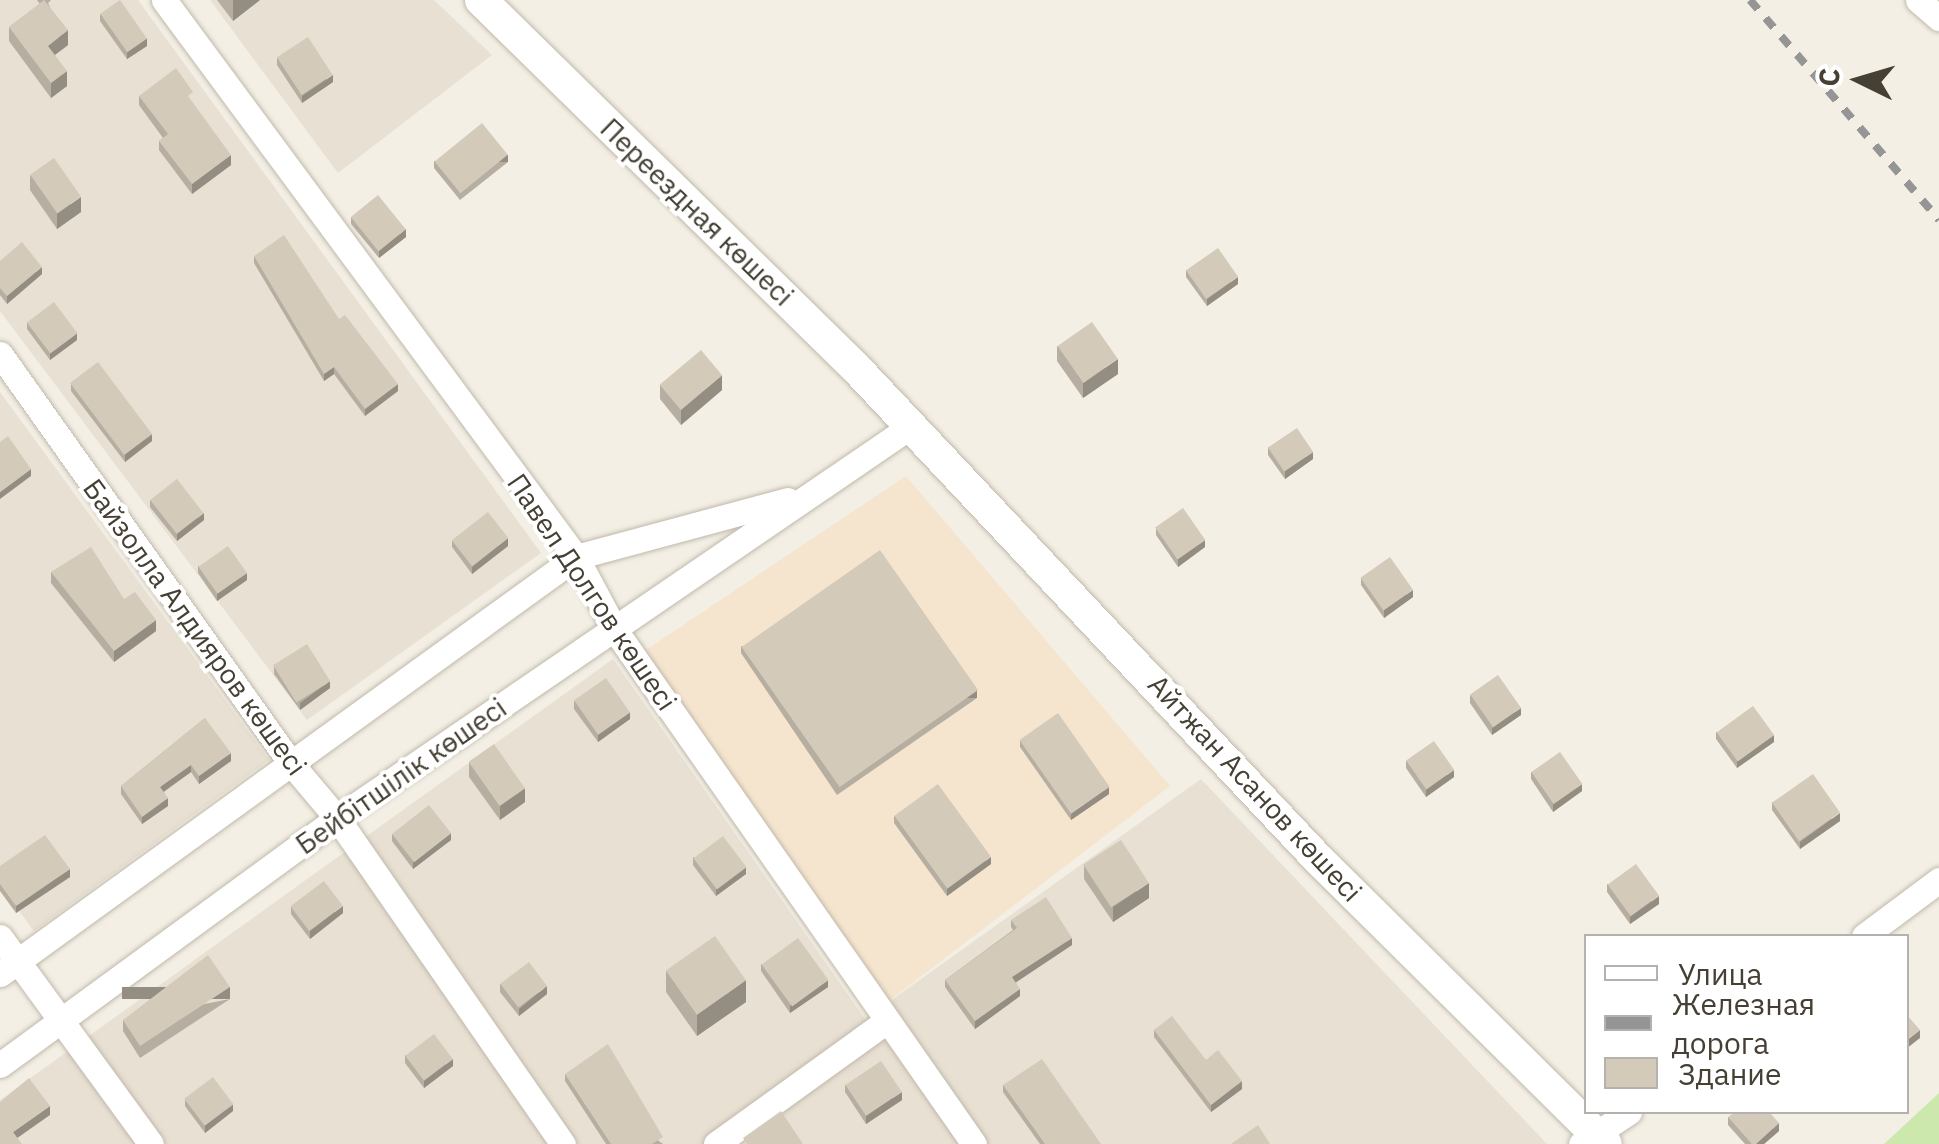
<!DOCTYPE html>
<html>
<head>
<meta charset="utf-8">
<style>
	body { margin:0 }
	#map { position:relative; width:1939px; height:1144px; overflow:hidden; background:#f3efe5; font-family:"IBM Plex Sans",sans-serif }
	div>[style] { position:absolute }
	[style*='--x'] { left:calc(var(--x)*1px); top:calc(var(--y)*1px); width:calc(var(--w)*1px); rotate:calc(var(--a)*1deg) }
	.residential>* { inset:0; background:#e7e0d3 }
	.commercial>* { inset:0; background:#f5e5cf }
	.green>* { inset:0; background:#cde8ac }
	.roads { filter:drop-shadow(0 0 2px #c1b9aa) drop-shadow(0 0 2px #c1b9aa) }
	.minor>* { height:25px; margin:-12.5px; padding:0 12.5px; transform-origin:12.5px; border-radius:12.5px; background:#fff }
	.tertiary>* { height:32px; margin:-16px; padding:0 16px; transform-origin:16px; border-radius:16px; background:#fff }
	.rail>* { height:8px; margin-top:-4px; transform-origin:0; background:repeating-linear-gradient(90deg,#959595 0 12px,transparent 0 24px) }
	.wall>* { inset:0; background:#b6aea0 }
	.shaded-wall>* { inset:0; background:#948d82; transform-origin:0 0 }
	.building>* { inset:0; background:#d4caba; transform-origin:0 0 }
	span { translate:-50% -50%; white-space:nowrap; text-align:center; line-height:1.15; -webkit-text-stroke:8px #fff; paint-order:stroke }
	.street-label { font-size:28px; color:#453f34 }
	.legend { position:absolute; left:1584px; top:934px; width:325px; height:180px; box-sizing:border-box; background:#fff; border:2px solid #b5b2ae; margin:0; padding:12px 18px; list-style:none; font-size:30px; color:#453f34 }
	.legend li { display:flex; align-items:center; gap:20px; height:50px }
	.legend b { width:50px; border:2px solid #b5b2ae }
	.north { position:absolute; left:1809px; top:30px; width:100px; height:100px; -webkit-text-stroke:8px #fff; paint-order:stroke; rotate:275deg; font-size:28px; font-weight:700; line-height:40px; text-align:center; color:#453f34 }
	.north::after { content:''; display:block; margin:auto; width:35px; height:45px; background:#453f34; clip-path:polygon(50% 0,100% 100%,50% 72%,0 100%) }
</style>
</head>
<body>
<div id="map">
	<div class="residential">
		<i style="clip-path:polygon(0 0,138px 0,541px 553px,307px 720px,0 311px)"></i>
		<i style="clip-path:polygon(210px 0,434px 0,492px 55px,338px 173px)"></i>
		<i style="clip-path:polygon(0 392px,269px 760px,34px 931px,0 885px)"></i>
		<i style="clip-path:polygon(613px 659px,865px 1019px,1201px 779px,1547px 1144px,0 1144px,0 1100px)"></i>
	</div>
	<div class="commercial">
		<i style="clip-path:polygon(906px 476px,1170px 786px,885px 1004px,643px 652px)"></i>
	</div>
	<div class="green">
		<i style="clip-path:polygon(1939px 1093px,1939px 1144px,1884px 1144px)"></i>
	</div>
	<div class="roads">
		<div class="minor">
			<i style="--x:164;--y:0;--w:693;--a:53.51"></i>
			<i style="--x:576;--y:557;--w:83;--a:61.9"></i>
			<i style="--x:615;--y:630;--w:627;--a:55.07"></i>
			<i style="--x:1918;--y:0;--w:28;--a:41"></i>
			<i style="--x:0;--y:354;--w:499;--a:54.6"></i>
			<i style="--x:289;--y:761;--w:75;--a:49.9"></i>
			<i style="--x:337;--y:818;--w:397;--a:55.3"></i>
			<i style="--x:1864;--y:936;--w:94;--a:-36.7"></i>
			<i style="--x:0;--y:937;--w:256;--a:53.9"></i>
			<i style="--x:0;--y:974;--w:711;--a:-35.9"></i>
			<i style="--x:576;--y:557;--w:219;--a:-15.1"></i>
			<i style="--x:0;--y:1065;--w:418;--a:-36.2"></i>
			<i style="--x:337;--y:818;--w:695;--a:-34.33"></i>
			<i style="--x:716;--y:1144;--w:208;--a:-35.8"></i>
			<i style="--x:1581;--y:1144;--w:58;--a:-33.7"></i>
		</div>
		<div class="tertiary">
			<i style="--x:481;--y:0;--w:525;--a:44.46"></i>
			<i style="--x:856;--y:368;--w:677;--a:46.74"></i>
			<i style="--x:1320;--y:861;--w:402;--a:44.7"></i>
		</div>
	</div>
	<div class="rail">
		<i style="--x:1750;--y:0;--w:290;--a:49.3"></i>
	</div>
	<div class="wall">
		<i style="clip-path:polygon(37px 0,51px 0,48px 3px,68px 45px,55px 55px,67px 86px,51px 98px,9px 41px,9px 27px,40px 4px)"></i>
		<i style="clip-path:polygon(217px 0,260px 0,233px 21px)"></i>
		<i style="clip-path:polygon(100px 14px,147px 46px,127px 59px,100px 21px)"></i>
		<i style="clip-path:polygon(277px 58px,333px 82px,302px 103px,277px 65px)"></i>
		<i style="clip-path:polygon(139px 96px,193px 102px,192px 103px,231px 165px,192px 194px,159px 150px,159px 141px,163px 138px,139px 105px)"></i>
		<i style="clip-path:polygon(434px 161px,508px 162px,460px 200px,434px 168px)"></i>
		<i style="clip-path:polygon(30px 175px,81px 212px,57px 229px,30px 190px)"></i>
		<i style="clip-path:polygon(351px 217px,406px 237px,379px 258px,351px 224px)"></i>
		<i style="clip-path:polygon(254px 256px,339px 319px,398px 391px,365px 416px,334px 374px,324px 381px,254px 263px)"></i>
		<i style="clip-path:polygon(0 261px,42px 274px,7px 304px,0 295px)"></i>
		<i style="clip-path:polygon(1186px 270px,1238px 284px,1207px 306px,1186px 277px)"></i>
		<i style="clip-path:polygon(27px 322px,77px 340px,50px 360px,27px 329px)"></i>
		<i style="clip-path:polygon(1057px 346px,1118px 374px,1083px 398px,1057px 361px)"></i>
		<i style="clip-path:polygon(71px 384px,152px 441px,125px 462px,71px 391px)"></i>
		<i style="clip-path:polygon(660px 385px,722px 390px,681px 425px,660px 399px)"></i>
		<i style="clip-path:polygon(1268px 447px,1313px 459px,1285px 479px,1268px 455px)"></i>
		<i style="clip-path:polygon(150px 500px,204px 520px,177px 541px,150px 507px)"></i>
		<i style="clip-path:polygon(1156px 528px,1205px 547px,1178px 567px,1156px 535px)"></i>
		<i style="clip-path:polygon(452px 540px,508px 546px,472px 574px,452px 547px)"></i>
		<i style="clip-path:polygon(198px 566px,247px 580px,217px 601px,198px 573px)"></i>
		<i style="clip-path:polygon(51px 572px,124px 599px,156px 631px,114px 662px,51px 583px)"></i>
		<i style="clip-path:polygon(1361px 578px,1413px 597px,1384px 618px,1361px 585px)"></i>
		<i style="clip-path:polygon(741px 646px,977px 698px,837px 795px,741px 653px)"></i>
		<i style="clip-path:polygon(274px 667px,330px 688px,300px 710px,274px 674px)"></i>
		<i style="clip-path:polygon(1470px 695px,1521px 715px,1492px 735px,1470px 703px)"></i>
		<i style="clip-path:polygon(574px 701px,630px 719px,598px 742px,574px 709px)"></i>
		<i style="clip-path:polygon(205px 718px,231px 761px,199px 784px,191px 772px,164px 792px,168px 806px,142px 824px,121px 794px,121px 786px)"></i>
		<i style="clip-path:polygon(1716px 732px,1774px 742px,1737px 768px,1716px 739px)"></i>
		<i style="clip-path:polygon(1020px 740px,1109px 794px,1071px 820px,1020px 747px)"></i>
		<i style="clip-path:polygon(1406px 761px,1454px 777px,1426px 797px,1406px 768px)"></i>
		<i style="clip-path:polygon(469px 762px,525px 802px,500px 820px,469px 777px)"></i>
		<i style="clip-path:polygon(1531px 772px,1582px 791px,1553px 812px,1531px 779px)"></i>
		<i style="clip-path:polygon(1772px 802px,1840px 821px,1800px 849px,1772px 810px)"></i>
		<i style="clip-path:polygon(894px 816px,991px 864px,947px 896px,894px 823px)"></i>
		<i style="clip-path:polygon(392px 834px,451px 840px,413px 869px,392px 841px)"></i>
		<i style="clip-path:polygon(693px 857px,746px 874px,716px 896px,693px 865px)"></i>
		<i style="clip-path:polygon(1084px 865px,1149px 898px,1113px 922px,1084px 879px)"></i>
		<i style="clip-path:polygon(0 866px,70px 877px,16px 913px,0 891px)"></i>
		<i style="clip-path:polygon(1607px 884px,1659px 904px,1630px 924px,1607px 892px)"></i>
		<i style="clip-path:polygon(291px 907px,343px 913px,310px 939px,291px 914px)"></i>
		<i style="clip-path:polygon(1011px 920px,1072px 945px,1016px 982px,1020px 996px,975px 1029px,945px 987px,945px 980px,1013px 930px,1011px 927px)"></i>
		<i style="clip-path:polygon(761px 964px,828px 987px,790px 1013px,761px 971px)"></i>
		<i style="clip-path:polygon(666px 971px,746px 1002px,697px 1036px,666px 992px)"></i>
		<i style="clip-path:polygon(500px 984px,547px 994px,519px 1016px,500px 992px)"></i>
		<i style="clip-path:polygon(230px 999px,140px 1058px,123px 1031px,123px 1020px)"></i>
		<i style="clip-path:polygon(1154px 1030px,1206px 1060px,1242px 1089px,1211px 1112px,1154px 1037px)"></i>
		<i style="clip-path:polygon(405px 1055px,453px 1066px,424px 1088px,405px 1063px)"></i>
		<i style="clip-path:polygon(565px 1074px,663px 1144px,606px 1144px,565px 1081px)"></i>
		<i style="clip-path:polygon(845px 1085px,902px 1100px,866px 1124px,845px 1092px)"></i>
		<i style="clip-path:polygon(1003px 1085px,1101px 1144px,1040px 1144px,1003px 1092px)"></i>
		<i style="clip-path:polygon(185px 1099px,233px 1111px,205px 1133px,185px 1106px)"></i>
		<i style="clip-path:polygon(1728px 1117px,1779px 1131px,1764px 1144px,1745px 1144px,1728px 1125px)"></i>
	</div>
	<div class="shaded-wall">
		<i style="clip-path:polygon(233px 0,260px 0,233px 21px)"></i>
		<i style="clip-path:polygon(68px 30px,68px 45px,48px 60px,48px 46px)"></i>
		<i style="clip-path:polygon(147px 38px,147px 46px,127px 59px,127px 52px)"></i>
		<i style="clip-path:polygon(67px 71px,67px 86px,51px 98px,51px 83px)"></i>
		<i style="clip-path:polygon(333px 75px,333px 82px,302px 103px,302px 96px)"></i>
		<i style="clip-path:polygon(231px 155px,231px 165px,192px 194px,192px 184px)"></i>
		<i style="left:508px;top:155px;width:7px;height:61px;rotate:90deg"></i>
		<i style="clip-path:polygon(81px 197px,81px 212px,57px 229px,57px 214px)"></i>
		<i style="clip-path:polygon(406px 229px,406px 237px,379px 258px,379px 251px)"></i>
		<i style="clip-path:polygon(42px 267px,42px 274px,7px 304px,7px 296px)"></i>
		<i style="clip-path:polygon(1238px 277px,1238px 284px,1207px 306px,1207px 299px)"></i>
		<i style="clip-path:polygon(77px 333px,77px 340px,50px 360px,50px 353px)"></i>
		<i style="clip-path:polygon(1118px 359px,1118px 374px,1083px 398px,1083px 383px)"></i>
		<i style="clip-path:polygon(334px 367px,334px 374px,324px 381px,324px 374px)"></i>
		<i style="clip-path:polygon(722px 375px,722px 390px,681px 425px,681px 410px)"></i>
		<i style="clip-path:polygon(398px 384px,398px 391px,365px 416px,365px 409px)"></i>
		<i style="clip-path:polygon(152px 434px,152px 441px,125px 462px,125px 454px)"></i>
		<i style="clip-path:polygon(1313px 452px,1313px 459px,1285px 479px,1285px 471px)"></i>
		<i style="clip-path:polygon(31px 469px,31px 476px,0 499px,0 492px)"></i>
		<i style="clip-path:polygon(204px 513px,204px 520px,177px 541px,177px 534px)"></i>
		<i style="clip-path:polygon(508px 538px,508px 546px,472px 574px,472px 567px)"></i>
		<i style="clip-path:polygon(1205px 540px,1205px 547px,1178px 567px,1178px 559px)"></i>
		<i style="clip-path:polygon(247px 573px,247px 580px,217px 601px,217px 593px)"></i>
		<i style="clip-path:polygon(1413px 590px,1413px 597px,1384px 618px,1384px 610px)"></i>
		<i style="clip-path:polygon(156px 620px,156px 631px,114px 662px,114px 651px)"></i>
		<i style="clip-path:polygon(330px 681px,330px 688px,300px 710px,300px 703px)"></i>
		<i style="left:977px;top:691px;width:7px;height:170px;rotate:90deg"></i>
		<i style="clip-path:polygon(1521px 708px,1521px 715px,1492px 735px,1492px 728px)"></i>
		<i style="clip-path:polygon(630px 712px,630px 719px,598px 742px,598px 735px)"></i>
		<i style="clip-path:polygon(1774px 735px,1774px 742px,1737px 768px,1737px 761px)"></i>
		<i style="clip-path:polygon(231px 753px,231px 761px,199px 784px,199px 776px)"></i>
		<i style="clip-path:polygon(191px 765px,191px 772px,160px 794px,160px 787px)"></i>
		<i style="clip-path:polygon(1454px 770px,1454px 777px,1426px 797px,1426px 790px)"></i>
		<i style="clip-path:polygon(1582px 784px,1582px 791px,1553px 812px,1553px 804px)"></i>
		<i style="clip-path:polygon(1109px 787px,1109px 794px,1071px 820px,1071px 813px)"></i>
		<i style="clip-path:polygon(525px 788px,525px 802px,500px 820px,500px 806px)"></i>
		<i style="clip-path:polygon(168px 798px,168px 806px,142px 824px,142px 817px)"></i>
		<i style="clip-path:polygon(1840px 813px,1840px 821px,1800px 849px,1800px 842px)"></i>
		<i style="clip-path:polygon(451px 833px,451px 840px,413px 869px,413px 862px)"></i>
		<i style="clip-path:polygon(991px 857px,991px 864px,947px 896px,947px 889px)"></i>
		<i style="clip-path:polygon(746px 867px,746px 874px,716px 896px,716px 889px)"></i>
		<i style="clip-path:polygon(70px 869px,70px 877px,16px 913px,16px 906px)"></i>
		<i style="clip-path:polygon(1149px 883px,1149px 898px,1113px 922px,1113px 907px)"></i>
		<i style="clip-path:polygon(1659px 896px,1659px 904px,1630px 924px,1630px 917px)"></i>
		<i style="clip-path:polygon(343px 906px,343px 913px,310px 939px,310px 931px)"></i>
		<i style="clip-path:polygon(1072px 938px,1072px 945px,1012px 985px,1012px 977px)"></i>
		<i style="clip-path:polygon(746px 980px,746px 1002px,697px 1036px,697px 1015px)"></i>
		<i style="clip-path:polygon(828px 980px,828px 987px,790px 1013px,790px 1006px)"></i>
		<i style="clip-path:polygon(547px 986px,547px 994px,519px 1016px,519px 1009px)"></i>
		<i style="left:230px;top:987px;width:12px;height:108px;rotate:90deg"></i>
		<i style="clip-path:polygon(1020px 989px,1020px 996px,975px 1029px,975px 1021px)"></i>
		<i style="clip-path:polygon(1920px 1030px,1920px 1038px,1906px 1049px,1906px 1041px)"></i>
		<i style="clip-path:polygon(453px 1059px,453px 1066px,424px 1088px,424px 1081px)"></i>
		<i style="clip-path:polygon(1242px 1081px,1242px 1089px,1211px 1112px,1211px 1105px)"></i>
		<i style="clip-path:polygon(902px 1092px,902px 1100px,866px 1124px,866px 1116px)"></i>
		<i style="clip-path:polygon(233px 1104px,233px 1111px,205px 1133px,205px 1125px)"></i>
		<i style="clip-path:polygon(50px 1106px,50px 1115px,13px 1141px,13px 1132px)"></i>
		<i style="clip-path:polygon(1779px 1123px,1779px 1131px,1764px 1144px,1756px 1144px)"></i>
	</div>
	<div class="building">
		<i style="clip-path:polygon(44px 0,68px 30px,48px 46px,67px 71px,51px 83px,9px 27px)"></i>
		<i style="left:120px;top:0;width:47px;height:24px;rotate:55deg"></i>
		<i style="left:308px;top:37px;width:45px;height:37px;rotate:57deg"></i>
		<i style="clip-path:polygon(176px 68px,193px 92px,188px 96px,231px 155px,192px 184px,159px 141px,168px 134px,139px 96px)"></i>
		<i style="left:482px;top:123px;width:41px;height:61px;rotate:51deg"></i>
		<i style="left:54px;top:158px;width:47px;height:29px;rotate:55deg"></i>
		<i style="left:378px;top:195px;width:44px;height:35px;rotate:51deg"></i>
		<i style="clip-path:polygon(284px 235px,339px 319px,345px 315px,398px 384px,365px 409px,334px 367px,324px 374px,254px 256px)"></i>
		<i style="clip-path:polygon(22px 242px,42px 267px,7px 296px,0 288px,0 261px)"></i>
		<i style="left:1218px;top:248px;width:35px;height:39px;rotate:55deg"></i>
		<i style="left:54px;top:302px;width:39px;height:34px;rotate:53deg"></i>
		<i style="left:1092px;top:322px;width:45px;height:42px;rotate:55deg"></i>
		<i style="left:701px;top:350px;width:33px;height:54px;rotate:50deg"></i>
		<i style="left:98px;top:362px;width:90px;height:35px;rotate:53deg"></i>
		<i style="left:1297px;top:428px;width:29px;height:35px;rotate:56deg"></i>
		<i style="clip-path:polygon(8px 436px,31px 469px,0 492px,0 442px)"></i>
		<i style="left:177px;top:479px;width:43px;height:34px;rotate:52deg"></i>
		<i style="left:1183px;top:508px;width:39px;height:34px;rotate:55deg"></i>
		<i style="left:488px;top:512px;width:33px;height:46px;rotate:52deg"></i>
		<i style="left:228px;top:546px;width:33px;height:36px;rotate:55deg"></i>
		<i style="clip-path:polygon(91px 547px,124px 599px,135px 592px,156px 620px,114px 651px,51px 572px)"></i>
		<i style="left:880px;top:550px;width:171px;height:169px;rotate:55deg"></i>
		<i style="left:1390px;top:557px;width:40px;height:36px;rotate:55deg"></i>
		<i style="left:307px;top:644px;width:44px;height:40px;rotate:58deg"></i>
		<i style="left:1498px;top:675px;width:40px;height:34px;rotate:55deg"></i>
		<i style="left:606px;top:678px;width:42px;height:39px;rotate:55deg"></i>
		<i style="left:1753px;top:706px;width:36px;height:45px;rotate:54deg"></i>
		<i style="left:1058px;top:713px;width:90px;height:47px;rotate:55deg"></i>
		<i style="clip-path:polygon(205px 718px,231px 753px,199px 776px,191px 765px,160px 787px,168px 798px,142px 817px,121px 786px)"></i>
		<i style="left:1434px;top:741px;width:35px;height:34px;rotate:55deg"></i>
		<i style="left:494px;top:744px;width:54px;height:31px;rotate:55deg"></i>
		<i style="left:1560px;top:752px;width:39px;height:35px;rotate:55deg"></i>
		<i style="left:1813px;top:774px;width:47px;height:50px;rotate:55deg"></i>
		<i style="left:938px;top:784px;width:90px;height:54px;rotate:54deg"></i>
		<i style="left:429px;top:805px;width:36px;height:47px;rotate:52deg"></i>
		<i style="clip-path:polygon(45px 835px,70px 869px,16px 906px,0 884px,0 866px)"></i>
		<i style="left:723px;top:836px;width:39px;height:37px;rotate:53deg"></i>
		<i style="left:1121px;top:840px;width:51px;height:45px;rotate:57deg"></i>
		<i style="left:1636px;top:864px;width:39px;height:35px;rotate:54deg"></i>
		<i style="left:324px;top:881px;width:31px;height:42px;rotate:53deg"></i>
		<i style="clip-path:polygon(1046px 897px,1072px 938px,1012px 977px,1020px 989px,975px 1021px,945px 980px,1017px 928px,1011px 920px)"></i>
		<i style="left:715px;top:936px;width:54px;height:60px;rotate:55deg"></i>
		<i style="left:798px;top:938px;width:52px;height:45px;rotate:54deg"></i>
		<i style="clip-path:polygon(208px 955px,230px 987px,140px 1046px,123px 1020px)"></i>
		<i style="left:529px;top:962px;width:30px;height:36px;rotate:53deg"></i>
		<i style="clip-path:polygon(1906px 1014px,1920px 1030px,1906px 1041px)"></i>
		<i style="clip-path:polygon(1172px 1016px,1206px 1060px,1218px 1050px,1242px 1081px,1211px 1105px,1154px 1030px)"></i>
		<i style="left:434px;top:1034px;width:31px;height:36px;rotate:53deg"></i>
		<i style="clip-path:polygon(608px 1044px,663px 1137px,652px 1144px,611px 1144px,565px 1074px)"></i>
		<i style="clip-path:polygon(1042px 1059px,1101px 1144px,1045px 1144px,1003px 1085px)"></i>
		<i style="left:881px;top:1061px;width:37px;height:43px;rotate:56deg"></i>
		<i style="left:213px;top:1077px;width:34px;height:36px;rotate:53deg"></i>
		<i style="clip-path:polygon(29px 1078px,50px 1106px,13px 1132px,22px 1144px,0 1144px,0 1102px)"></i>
		<i style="clip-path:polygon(781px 1111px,803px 1144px,747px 1144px,743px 1138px)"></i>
		<i style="clip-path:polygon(1735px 1112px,1769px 1112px,1779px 1123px,1756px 1144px,1752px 1144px,1728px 1117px)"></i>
		<i style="clip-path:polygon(1258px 1125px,1270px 1144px,1231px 1144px)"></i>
	</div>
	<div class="street-label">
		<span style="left:697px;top:212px;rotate:44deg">Переездная көшесі</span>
		<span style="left:592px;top:592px;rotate:56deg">Павел Долгов көшесі</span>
		<span style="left:195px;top:627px;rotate:54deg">Байзолла Алдияров көшесі</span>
		<span style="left:401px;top:776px;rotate:-35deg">Бейбітшілік көшесі</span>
		<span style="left:1255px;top:788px;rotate:47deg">Айтжан Асанов көшесі</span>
	</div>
	<ul class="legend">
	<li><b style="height:12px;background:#fff"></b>Улица</li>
	<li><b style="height:12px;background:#959595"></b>Железная дорога</li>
	<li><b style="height:28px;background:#d4caba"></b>Здание</li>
	</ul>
	<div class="north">С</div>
</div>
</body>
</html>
